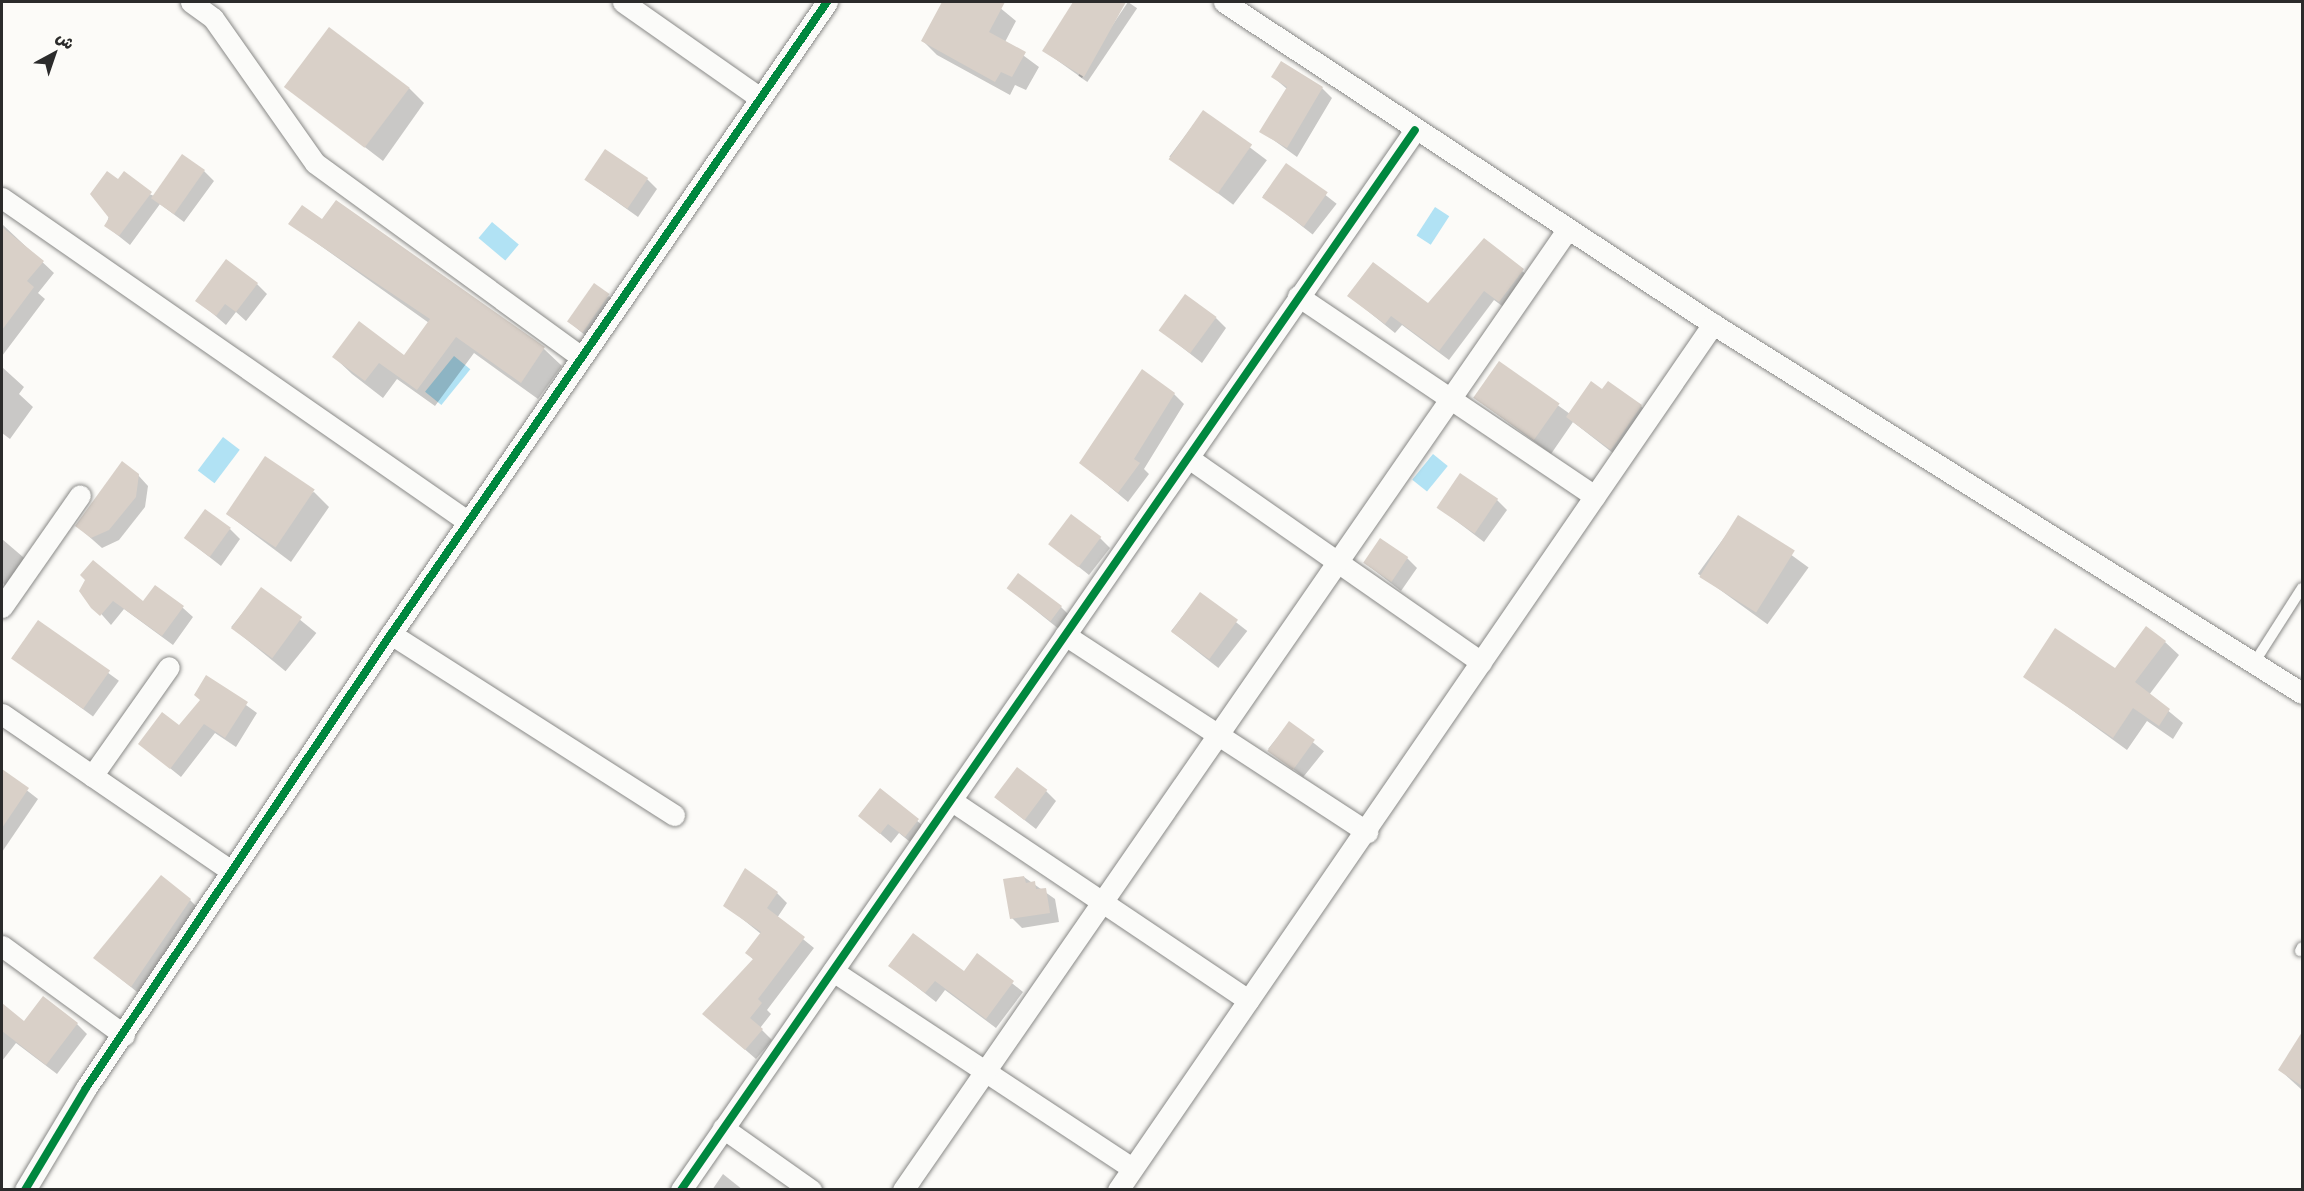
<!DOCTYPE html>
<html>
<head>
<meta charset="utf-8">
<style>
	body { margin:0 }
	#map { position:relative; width:2304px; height:1191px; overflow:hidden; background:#fcfbf8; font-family:"Patrick Hand","Playpen Sans Arabic",sans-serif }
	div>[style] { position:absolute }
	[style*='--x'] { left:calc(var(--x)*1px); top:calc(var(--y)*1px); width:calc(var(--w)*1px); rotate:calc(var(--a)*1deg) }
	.water>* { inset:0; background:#b1e2f4; transform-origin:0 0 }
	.shadow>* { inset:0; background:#0003; transform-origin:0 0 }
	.building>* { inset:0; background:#d9d0c8; transform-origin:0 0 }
	.roads { filter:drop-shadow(0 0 2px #898987) drop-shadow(0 0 2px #898987) }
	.service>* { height:10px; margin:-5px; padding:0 5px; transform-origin:5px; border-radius:5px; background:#fbfbf9 }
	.minor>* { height:21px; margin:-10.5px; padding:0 10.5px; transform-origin:10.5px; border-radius:10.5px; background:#fbfbf9 }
	.cycleway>* { height:8px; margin:-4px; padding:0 4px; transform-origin:4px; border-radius:4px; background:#00873e }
	span { translate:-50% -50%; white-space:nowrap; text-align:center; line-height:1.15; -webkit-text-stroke:4.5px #fdfcf7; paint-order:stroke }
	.frame { position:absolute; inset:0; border:3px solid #2b2b2b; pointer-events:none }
	.north { position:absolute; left:24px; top:24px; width:60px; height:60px; -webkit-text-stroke:4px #fdfcf7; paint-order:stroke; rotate:40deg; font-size:16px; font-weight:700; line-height:24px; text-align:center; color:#2b2b2b }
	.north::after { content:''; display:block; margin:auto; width:21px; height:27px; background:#2b2b2b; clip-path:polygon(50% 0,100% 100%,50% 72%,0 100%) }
</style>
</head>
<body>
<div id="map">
	<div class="water">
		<i style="left:1435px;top:207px;width:17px;height:34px;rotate:33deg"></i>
		<i style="left:492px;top:222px;width:35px;height:21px;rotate:40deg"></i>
		<i style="left:454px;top:356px;width:21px;height:46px;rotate:39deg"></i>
		<i style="left:223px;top:437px;width:21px;height:42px;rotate:37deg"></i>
		<i style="left:1433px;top:454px;width:19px;height:33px;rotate:39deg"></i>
	</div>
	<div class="shadow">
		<i style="clip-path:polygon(944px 2px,993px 2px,1016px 21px,1005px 42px,1039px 67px,1026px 90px,1015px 85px,1010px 95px,937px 55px,923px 41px)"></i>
		<i style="clip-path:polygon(1075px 2px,1124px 2px,1082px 78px,1044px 51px)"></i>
		<i style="left:1128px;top:2px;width:11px;height:89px;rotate:34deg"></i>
		<i style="clip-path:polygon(1273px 77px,1322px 88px,1332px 98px,1297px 157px,1261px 131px,1287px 89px)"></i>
		<i style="clip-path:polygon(288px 88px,409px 88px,424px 103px,383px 161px)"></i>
		<i style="left:1203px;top:112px;width:80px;height:56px;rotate:37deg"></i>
		<i style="left:1287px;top:165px;width:63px;height:39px;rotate:38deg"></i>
		<i style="clip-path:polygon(204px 171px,214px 181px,184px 222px,160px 204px,130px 245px,106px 226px,119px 181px,154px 196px)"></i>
		<i style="clip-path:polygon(647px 179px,657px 189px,638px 217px,586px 180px)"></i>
		<i style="clip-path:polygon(336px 202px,544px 349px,562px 366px,538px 399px,474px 353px,435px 406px,397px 379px,383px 398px,352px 374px,334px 357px,404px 357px,429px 323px,290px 224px,322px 221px)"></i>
		<i style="clip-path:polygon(2px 224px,54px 273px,38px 293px,45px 299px,2px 356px)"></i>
		<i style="clip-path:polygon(1484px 240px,1533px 280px,1509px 311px,1494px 300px,1449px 360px,1402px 325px,1395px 333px,1349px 296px,1428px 305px)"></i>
		<i style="clip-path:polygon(257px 284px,267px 294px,246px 321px,236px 312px,226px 325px,197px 300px)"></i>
		<i style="clip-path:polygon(609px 296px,619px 306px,593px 342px,568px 321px)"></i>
		<i style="clip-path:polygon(1216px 318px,1226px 328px,1202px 363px,1161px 331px)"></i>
		<i style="clip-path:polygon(1499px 363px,1570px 414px,1603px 391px,1641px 406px,1656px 421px,1627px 464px,1573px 422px,1551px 454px,1475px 398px)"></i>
		<i style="clip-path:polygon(2px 367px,24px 387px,19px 394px,33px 407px,10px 439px,2px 433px)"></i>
		<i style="clip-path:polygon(1174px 394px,1184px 404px,1144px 469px,1149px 474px,1128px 502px,1081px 463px)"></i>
		<i style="clip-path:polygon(138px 475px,148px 486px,145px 507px,119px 540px,102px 548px,77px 526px)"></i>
		<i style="clip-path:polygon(314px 492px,329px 507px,291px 562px,227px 514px)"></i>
		<i style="clip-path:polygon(1497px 500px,1507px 510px,1484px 542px,1438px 507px)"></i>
		<i style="left:1739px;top:517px;width:86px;height:70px;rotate:36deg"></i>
		<i style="clip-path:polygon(230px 529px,240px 539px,221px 566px,185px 538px)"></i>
		<i style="clip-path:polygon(1100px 538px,1110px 548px,1089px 575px,1050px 544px)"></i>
		<i style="clip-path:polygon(2px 539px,30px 563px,10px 591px,2px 582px)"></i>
		<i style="clip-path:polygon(1407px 558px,1417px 568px,1401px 591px,1365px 563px)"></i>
		<i style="clip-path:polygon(1008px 588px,1061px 607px,1071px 617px,1060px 630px)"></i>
		<i style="left:262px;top:589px;width:70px;height:49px;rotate:39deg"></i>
		<i style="clip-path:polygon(81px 591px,183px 608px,193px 617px,173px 645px,124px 609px,111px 625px)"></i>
		<i style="left:1200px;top:594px;width:60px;height:47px;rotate:38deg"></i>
		<i style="left:38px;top:622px;width:100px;height:44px;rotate:36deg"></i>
		<i style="clip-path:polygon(2165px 642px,2179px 655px,2149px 695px,2183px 723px,2173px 739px,2147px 721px,2127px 750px,2025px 676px,2115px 670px)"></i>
		<i style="clip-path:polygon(207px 677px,257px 713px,236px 747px,215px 733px,181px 777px,140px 744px,179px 727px,201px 700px)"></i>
		<i style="left:1289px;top:723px;width:45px;height:33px;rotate:39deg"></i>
		<i style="clip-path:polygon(2px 771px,38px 799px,2px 852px)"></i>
		<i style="clip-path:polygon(880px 790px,928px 830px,915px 846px,899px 833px,891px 843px,860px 816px)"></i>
		<i style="clip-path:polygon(1046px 791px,1056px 801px,1036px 829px,996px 798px)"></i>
		<i style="clip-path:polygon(1024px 877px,1055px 899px,1059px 922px,1022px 928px,1012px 918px)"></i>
		<i style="clip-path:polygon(777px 893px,787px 903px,777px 918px,814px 948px,767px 1010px,771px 1014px,760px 1028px,772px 1040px,756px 1059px,704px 1014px,754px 960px,747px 953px,761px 934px,725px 905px)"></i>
		<i style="clip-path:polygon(190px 900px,200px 910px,142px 996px,95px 958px)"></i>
		<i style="clip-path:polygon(977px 955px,1023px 992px,996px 1028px,945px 990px,936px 1002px,890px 966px,964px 973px)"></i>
		<i style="clip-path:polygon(2px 1005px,25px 1023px,77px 1024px,87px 1034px,57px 1074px,16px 1043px,2px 1061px)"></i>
		<i style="clip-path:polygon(2302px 1035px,2302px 1090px,2280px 1070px)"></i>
		<i style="clip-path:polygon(723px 1174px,743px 1190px,712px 1190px)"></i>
	</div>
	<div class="building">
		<i style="clip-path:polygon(942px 2px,1005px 2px,989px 32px,1026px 52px,1012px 77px,1001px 72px,995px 82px,921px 41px)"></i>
		<i style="clip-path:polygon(1073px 2px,1126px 2px,1084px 77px,1042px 51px)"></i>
		<i style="left:329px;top:27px;width:101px;height:75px;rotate:37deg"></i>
		<i style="clip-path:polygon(1281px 61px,1323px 87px,1287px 148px,1259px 132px,1287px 87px,1271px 77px)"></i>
		<i style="left:1203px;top:110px;width:60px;height:60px;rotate:35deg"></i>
		<i style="left:605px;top:149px;width:52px;height:37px;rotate:34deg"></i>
		<i style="left:182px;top:154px;width:28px;height:54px;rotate:35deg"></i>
		<i style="left:1286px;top:163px;width:51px;height:42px;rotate:35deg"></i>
		<i style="clip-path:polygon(107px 171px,118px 179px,124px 171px,152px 192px,119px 236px,104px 226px,109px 218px,90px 194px)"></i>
		<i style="clip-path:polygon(336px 200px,545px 347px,521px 383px,456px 337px,417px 390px,379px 363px,365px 381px,332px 357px,359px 321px,404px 355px,430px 319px,288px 224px,302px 205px,322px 219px)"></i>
		<i style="clip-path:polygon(2px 227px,44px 261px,27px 281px,34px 287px,2px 330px)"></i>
		<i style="clip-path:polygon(1484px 238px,1524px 269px,1499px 302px,1484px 291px,1439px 351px,1391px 316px,1385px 324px,1347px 296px,1373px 262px,1428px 303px)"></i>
		<i style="clip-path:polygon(226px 259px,258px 283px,236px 312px,225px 304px,216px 316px,195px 301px)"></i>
		<i style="left:594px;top:283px;width:19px;height:47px;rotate:35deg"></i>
		<i style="left:1185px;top:294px;width:39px;height:45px;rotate:36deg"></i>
		<i style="left:1499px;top:361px;width:74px;height:45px;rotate:35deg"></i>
		<i style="clip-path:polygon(1142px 369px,1175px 393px,1134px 459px,1140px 463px,1118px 493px,1079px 463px)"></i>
		<i style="clip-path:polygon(1591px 381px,1602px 389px,1608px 381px,1642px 405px,1611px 450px,1566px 417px)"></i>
		<i style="left:265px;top:456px;width:60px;height:70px;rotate:34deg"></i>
		<i style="clip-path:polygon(122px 461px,139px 474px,136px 497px,109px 530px,91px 538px,75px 526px)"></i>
		<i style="left:1460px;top:473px;width:46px;height:42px;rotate:34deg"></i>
		<i style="left:205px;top:509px;width:32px;height:36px;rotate:36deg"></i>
		<i style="left:1071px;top:514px;width:38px;height:38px;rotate:37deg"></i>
		<i style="left:1738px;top:515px;width:67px;height:73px;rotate:32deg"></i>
		<i style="left:1380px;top:538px;width:34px;height:30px;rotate:34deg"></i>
		<i style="clip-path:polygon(93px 560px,143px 601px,155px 585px,184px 606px,162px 636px,113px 601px,100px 616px,91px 608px,79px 591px,85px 580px,80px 575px)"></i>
		<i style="left:1018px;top:573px;width:55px;height:19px;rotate:37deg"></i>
		<i style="left:261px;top:587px;width:51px;height:51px;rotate:36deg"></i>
		<i style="left:1200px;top:592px;width:47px;height:49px;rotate:36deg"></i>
		<i style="left:38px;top:620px;width:88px;height:47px;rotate:35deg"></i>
		<i style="clip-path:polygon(2146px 626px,2166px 641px,2135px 682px,2170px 709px,2159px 726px,2133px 708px,2113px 738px,2023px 677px,2055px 628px,2115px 668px)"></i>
		<i style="clip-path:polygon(206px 675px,248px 702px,225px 738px,204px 724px,170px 769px,138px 744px,162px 712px,179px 725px,200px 700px,194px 695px)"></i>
		<i style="left:1289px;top:721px;width:32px;height:37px;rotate:36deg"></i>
		<i style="left:1017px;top:767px;width:38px;height:38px;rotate:37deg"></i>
		<i style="clip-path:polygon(2px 769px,29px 788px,2px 828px)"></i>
		<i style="clip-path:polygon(880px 788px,919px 819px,905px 837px,888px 824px,880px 834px,858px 816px)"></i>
		<i style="clip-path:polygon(745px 868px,778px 892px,767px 908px,805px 937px,758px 999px,762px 1003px,750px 1018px,763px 1029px,745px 1050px,702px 1014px,753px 959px,745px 953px,761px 932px,723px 906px)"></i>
		<i style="clip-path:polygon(161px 875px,191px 899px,131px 987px,93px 958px)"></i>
		<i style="clip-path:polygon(1024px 876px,1026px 883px,1035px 881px,1036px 889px,1046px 888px,1050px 913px,1010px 919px,1003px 879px)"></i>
		<i style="clip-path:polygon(913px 933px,964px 971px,977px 953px,1014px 981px,986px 1019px,935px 981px,925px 993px,888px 966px)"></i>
		<i style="clip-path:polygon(43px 996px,78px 1023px,46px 1065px,2px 1031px,2px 1003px,24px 1021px)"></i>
		<i style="clip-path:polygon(2302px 1032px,2302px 1086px,2278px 1070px)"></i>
	</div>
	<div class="roads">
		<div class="service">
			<i style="--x:2254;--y:663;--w:89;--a:-57.4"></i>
			<i style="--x:2300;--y:951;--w:4;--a:-63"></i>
		</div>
		<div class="minor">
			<i style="--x:191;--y:2;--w:27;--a:36"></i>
			<i style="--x:213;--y:18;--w:177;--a:54.9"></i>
			<i style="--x:315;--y:163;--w:329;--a:36.1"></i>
			<i style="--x:623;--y:2;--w:167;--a:35"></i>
			<i style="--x:1224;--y:2;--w:585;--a:33.36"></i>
			<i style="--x:1713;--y:324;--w:695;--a:32.07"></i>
			<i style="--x:2;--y:198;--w:566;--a:34.78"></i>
			<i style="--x:1298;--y:296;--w:358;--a:34"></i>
			<i style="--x:1190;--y:459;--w:355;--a:34.9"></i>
			<i style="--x:2;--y:607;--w:136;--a:-55.1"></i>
			<i style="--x:391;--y:634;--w:336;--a:32.6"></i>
			<i style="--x:1065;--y:635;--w:361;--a:33.1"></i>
			<i style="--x:2;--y:714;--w:278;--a:34.4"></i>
			<i style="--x:92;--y:776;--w:133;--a:-54.8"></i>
			<i style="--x:952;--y:801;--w:357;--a:33.9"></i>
			<i style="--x:2;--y:946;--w:151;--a:36.1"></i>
			<i style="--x:833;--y:971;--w:358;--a:33.4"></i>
			<i style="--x:723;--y:1128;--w:108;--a:35.2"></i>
			<i style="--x:25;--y:1190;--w:119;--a:-59.1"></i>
			<i style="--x:86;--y:1088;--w:547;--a:-56.11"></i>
			<i style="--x:391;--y:634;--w:768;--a:-55.4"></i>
			<i style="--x:681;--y:1190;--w:1289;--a:-55.3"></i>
			<i style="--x:903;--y:1190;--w:1167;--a:-55.33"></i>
			<i style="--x:1118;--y:1190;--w:1051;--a:-55.51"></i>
		</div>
	</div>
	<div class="cycleway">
		<i style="--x:25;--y:1190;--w:119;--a:-59.1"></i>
		<i style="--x:86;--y:1088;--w:547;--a:-56.11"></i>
		<i style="--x:391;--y:634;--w:768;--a:-55.4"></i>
		<i style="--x:681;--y:1190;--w:1289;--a:-55.3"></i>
	</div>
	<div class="frame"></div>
	<div class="north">ش</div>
</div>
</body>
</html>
